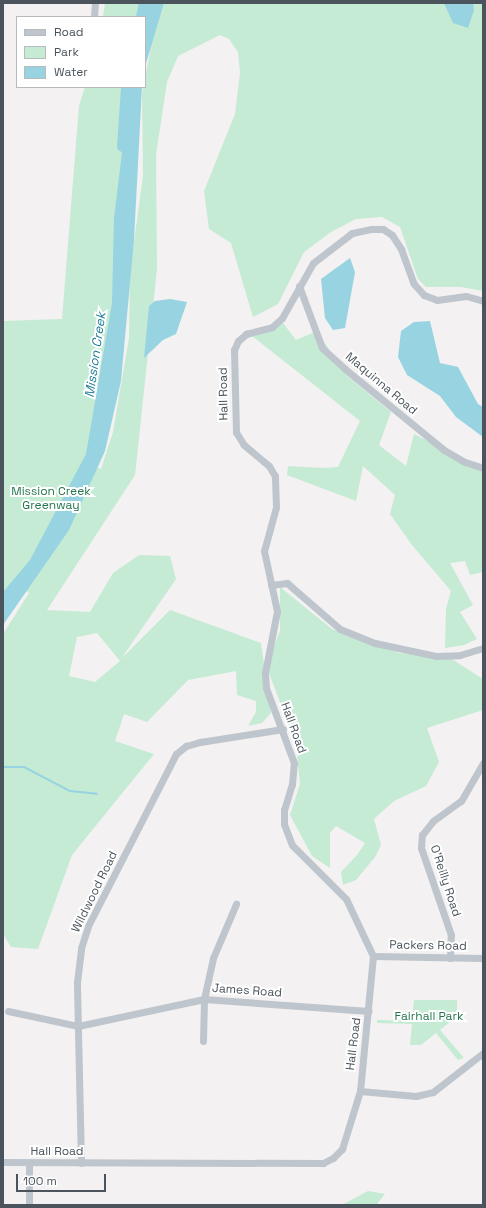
<!DOCTYPE html>
<html>
<head>
<meta charset="utf-8">
<style>
	body { margin:0 }
	#map { position:relative; width:486px; height:1208px; overflow:hidden; background:#f3f1f1; font-family:"Space Grotesk",sans-serif }
	div>[style] { position:absolute }
	[style*='--x'] { left:calc(var(--x)*1px); top:calc(var(--y)*1px); width:calc(var(--w)*1px); rotate:calc(var(--a)*1deg) }
	.green>* { inset:0; background:#c5ebd4 }
	.water>* { inset:0; background:#98d3e2 }
	.stream>* { height:2px; margin:-1px; padding:0 1px; transform-origin:1px; border-radius:1px; background:#98d3e2 }
	.river>* { height:11px; margin:-5.5px; padding:0 5.5px; transform-origin:5.5px; border-radius:5.5px; background:#98d3e2 }
	.street>* { height:7px; margin:-3.5px; padding:0 3.5px; transform-origin:3.5px; border-radius:3.5px; background:#bec5cc }
	span { translate:-50% -50%; white-space:nowrap; text-align:center; line-height:1.15; -webkit-text-stroke:4px #fff; paint-order:stroke }
	.street-label { font-size:12px; color:#4b545c }
	.park-label { font-size:12px; color:#23764d }
	.water-label { font-size:13px; color:#1c7c96; font-style:italic }
	.frame { position:absolute; inset:0; border:4px solid #4b545c; pointer-events:none }
	.legend { position:absolute; left:16px; top:16px; width:130px; height:72px; box-sizing:border-box; background:#fff; border:1px solid #b7bbbe; margin:0; padding:5px 7px; list-style:none; font-size:12px; color:#4b545c }
	.legend li { display:flex; align-items:center; gap:8px; height:20px }
	.legend b { width:20px; border:1px solid #b7bbbe }
	.scale { position:absolute; left:16px; top:1174px; width:90px; height:18px; box-sizing:border-box; border:2px solid #4b545c; border-top:0; padding-left:5px; font-size:12px; line-height:14px; white-space:nowrap; color:#4b545c; -webkit-text-stroke:3px #fff; paint-order:stroke }
</style>
</head>
<body>
<div id="map">
	<div class="green">
		<i style="clip-path:polygon(105px 3px,158px 3px,145px 17px,103px 17px)"></i>
		<i style="clip-path:polygon(evenodd,164px 3px,483px 3px,483px 291px,461px 287px,426px 287px,418px 279px,400px 227px,382px 217px,356px 219px,331px 232px,304px 252px,278px 304px,253px 317px,231px 243px,209px 229px,204px 191px,235px 114px,240px 73px,238px 52px,229px 39px,220px 35px,178px 56px,167px 82px,156px 155px,157px 269px,135px 475px,47px 610px,90px 612px,113px 573px,139px 555px,170px 556px,176px 579px,121px 659px,170px 610px,261px 643px,271px 713px,262px 723px,248px 726px,256px 712px,256px 701px,237px 695px,236px 671px,188px 680px,147px 722px,124px 714px,115px 741px,154px 754px,72px 855px,38px 949px,11px 947px,3px 934px,3px 634px,29px 593px,25px 590px,3px 617px,3px 321px,62px 319px,79px 106px,85px 87px,140px 87px,95px 466px,101px 469px,113px 432px,129px 338px,130px 271px,143px 176px,142px 93px,155px 26px,164px 3px,97px 633px,120px 661px,95px 682px,69px 676px,77px 637px,97px 633px)"></i>
		<i style="clip-path:polygon(283px 323px,296px 340px,317px 331px,346px 375px,391px 412px,379px 445px,406px 466px,414px 434px,483px 468px,483px 572px,470px 575px,465px 561px,450px 563px,473px 605px,460px 612px,477px 639px,464px 645px,445px 648px,446px 609px,451px 591px,412px 545px,390px 514px,395px 495px,363px 466px,356px 501px,287px 475px,288px 466px,323px 468px,338px 467px,360px 421px,252px 336px)"></i>
		<i style="clip-path:polygon(280px 587px,332px 629px,399px 653px,447px 656px,483px 679px,483px 710px,427px 728px,439px 762px,426px 786px,394px 801px,374px 819px,381px 845px,375px 857px,356px 880px,343px 885px,341px 872px,357px 855px,365px 843px,336px 826px,330px 833px,330px 868px,312px 856px,290px 815px,300px 784px,296px 745px,266px 665px,280px 631px)"></i>
		<i style="clip-path:polygon(414px 1000px,457px 1000px,457px 1016px,440px 1030px,464px 1058px,458px 1060px,436px 1033px,421px 1045px,410px 1045px,412px 1024px,377px 1023px,377px 1020px,412px 1021px)"></i>
		<i style="clip-path:polygon(368px 1191px,385px 1194px,376px 1205px,342px 1205px)"></i>
	</div>
	<div class="water">
		<i style="clip-path:polygon(146px 3px,164px 3px,145px 67px,145px 17px,142px 17px)"></i>
		<i style="clip-path:polygon(444px 3px,473px 3px,474px 10px,468px 28px,453px 23px)"></i>
		<i style="clip-path:polygon(130px 87px,142px 87px,134px 240px,121px 381px,105px 451px,69px 530px,3px 625px,3px 592px,30px 560px,86px 454px,112px 303px,114px 218px)"></i>
		<i style="clip-path:polygon(350px 258px,355px 272px,345px 328px,333px 330px,325px 318px,321px 279px)"></i>
		<i style="clip-path:polygon(170px 299px,187px 302px,176px 334px,163px 340px,144px 358px,149px 306px,155px 301px)"></i>
		<i style="clip-path:polygon(430px 321px,440px 363px,458px 367px,478px 404px,483px 407px,483px 437px,456px 417px,440px 396px,407px 375px,398px 357px,401px 331px,414px 322px)"></i>
	</div>
	<div class="stream">
		<i style="--x:3;--y:767;--w:21;--a:0"></i>
		<i style="--x:24;--y:767;--w:52;--a:27.6"></i>
		<i style="--x:70;--y:791;--w:27;--a:6"></i>
	</div>
	<div class="river">
		<i style="--x:141;--y:17;--w:14;--a:-78"></i>
		<i style="--x:122;--y:146;--w:59;--a:-86.1"></i>
	</div>
	<div class="street">
		<i style="--x:94;--y:17;--w:14;--a:-86"></i>
		<i style="--x:299;--y:286;--w:66;--a:69.6"></i>
		<i style="--x:322;--y:348;--w:31;--a:42"></i>
		<i style="--x:345;--y:369;--w:128;--a:39.3"></i>
		<i style="--x:444;--y:450;--w:24;--a:30"></i>
		<i style="--x:465;--y:462;--w:19;--a:18"></i>
		<i style="--x:271;--y:585;--w:16;--a:-7"></i>
		<i style="--x:287;--y:583;--w:70;--a:41"></i>
		<i style="--x:340;--y:629;--w:38;--a:22"></i>
		<i style="--x:375;--y:643;--w:62;--a:12"></i>
		<i style="--x:436;--y:656;--w:24;--a:-2"></i>
		<i style="--x:460;--y:655;--w:24;--a:-17"></i>
		<i style="--x:373;--y:956;--w:110;--a:1"></i>
		<i style="--x:450;--y:958;--w:23;--a:-88"></i>
		<i style="--x:451;--y:935;--w:92;--a:-109"></i>
		<i style="--x:421;--y:848;--w:13;--a:-86"></i>
		<i style="--x:422;--y:835;--w:18;--a:-52"></i>
		<i style="--x:433;--y:821;--w:34;--a:-36"></i>
		<i style="--x:461;--y:801;--w:44;--a:-59.9"></i>
		<i style="--x:8;--y:1011;--w:72;--a:12.1"></i>
		<i style="--x:78;--y:1026;--w:129;--a:-12.1"></i>
		<i style="--x:204;--y:999;--w:165;--a:4.2"></i>
		<i style="--x:203;--y:1041;--w:42;--a:-88.6"></i>
		<i style="--x:204;--y:999;--w:42;--a:-77.6"></i>
		<i style="--x:213;--y:958;--w:59;--a:-66.9"></i>
		<i style="--x:360;--y:1091;--w:56;--a:5.1"></i>
		<i style="--x:416;--y:1096;--w:17;--a:-13"></i>
		<i style="--x:433;--y:1092;--w:63;--a:-38"></i>
		<i style="--x:3;--y:1162;--w:320;--a:0.2"></i>
		<i style="--x:323;--y:1163;--w:11;--a:-27"></i>
		<i style="--x:333;--y:1158;--w:13;--a:-45"></i>
		<i style="--x:342;--y:1149;--w:61;--a:-72.8"></i>
		<i style="--x:360;--y:1091;--w:136;--a:-84.5"></i>
		<i style="--x:373;--y:956;--w:63;--a:-115.3"></i>
		<i style="--x:346;--y:899;--w:76;--a:-135"></i>
		<i style="--x:292;--y:845;--w:22;--a:-111"></i>
		<i style="--x:284;--y:824;--w:14;--a:-90"></i>
		<i style="--x:284;--y:810;--w:27;--a:-73"></i>
		<i style="--x:292;--y:784;--w:21;--a:-85"></i>
		<i style="--x:294;--y:763;--w:80;--a:-110.5"></i>
		<i style="--x:266;--y:688;--w:15;--a:-94"></i>
		<i style="--x:265;--y:673;--w:63;--a:-79"></i>
		<i style="--x:277;--y:611;--w:61;--a:-102.2"></i>
		<i style="--x:264;--y:551;--w:46;--a:-74.7"></i>
		<i style="--x:276;--y:507;--w:31;--a:-92"></i>
		<i style="--x:275;--y:476;--w:12;--a:-121"></i>
		<i style="--x:269;--y:466;--w:33;--a:-140"></i>
		<i style="--x:244;--y:445;--w:15;--a:-122"></i>
		<i style="--x:236;--y:432;--w:82;--a:-91.4"></i>
		<i style="--x:234;--y:350;--w:10;--a:-66"></i>
		<i style="--x:238;--y:341;--w:11;--a:-41"></i>
		<i style="--x:246;--y:334;--w:27;--a:-15"></i>
		<i style="--x:272;--y:327;--w:13;--a:-42"></i>
		<i style="--x:282;--y:318;--w:63;--a:-60.6"></i>
		<i style="--x:313;--y:263;--w:49;--a:-37.6"></i>
		<i style="--x:352;--y:233;--w:19;--a:-12"></i>
		<i style="--x:371;--y:229;--w:12;--a:0"></i>
		<i style="--x:383;--y:229;--w:11;--a:34"></i>
		<i style="--x:392;--y:235;--w:17;--a:57"></i>
		<i style="--x:401;--y:249;--w:37;--a:70"></i>
		<i style="--x:414;--y:284;--w:15;--a:48"></i>
		<i style="--x:424;--y:295;--w:14;--a:21"></i>
		<i style="--x:437;--y:300;--w:29;--a:-8"></i>
		<i style="--x:466;--y:296;--w:18;--a:16"></i>
		<i style="--x:29;--y:1163;--w:42;--a:90"></i>
		<i style="--x:81;--y:1163;--w:181;--a:-91.3"></i>
		<i style="--x:77;--y:982;--w:34;--a:-83"></i>
		<i style="--x:81;--y:948;--w:25;--a:-72"></i>
		<i style="--x:89;--y:924;--w:191;--a:-62.9"></i>
		<i style="--x:176;--y:754;--w:13;--a:-39"></i>
		<i style="--x:186;--y:746;--w:15;--a:-16"></i>
		<i style="--x:200;--y:742;--w:84;--a:-8.9"></i>
	</div>
	<div class="street-label">
		<span style="left:381px;top:384px;rotate:40deg">Maquinna Road</span>
		<span style="left:224px;top:394px;rotate:-91deg">Hall Road</span>
		<span style="left:293px;top:728px;rotate:70deg">Hall Road</span>
		<span style="left:445px;top:881px;rotate:72deg">O'Reilly Road</span>
		<span style="left:95px;top:892px;rotate:-64deg">Wildwood Road</span>
		<span style="left:428px;top:946px;rotate:1deg">Packers Road</span>
		<span style="left:247px;top:991px;rotate:4deg">James Road</span>
		<span style="left:354px;top:1044px;rotate:-83deg">Hall Road</span>
		<span style="left:57px;top:1152px">Hall Road</span>
	</div>
	<div class="park-label">
		<span style="left:51px;top:499px">Mission Creek<br>Greenway</span>
		<span style="left:429px;top:1017px">Fairhall Park</span>
	</div>
	<div class="water-label">
		<span style="left:96px;top:355px;rotate:-82deg">Mission Creek</span>
	</div>
	<div class="frame"></div>
	<ul class="legend">
	<li><b style="height:5px;background:#bec5cc"></b>Road</li>
	<li><b style="height:11px;background:#c5ebd4"></b>Park</li>
	<li><b style="height:11px;background:#98d3e2"></b>Water</li>
	</ul>
	<div class="scale">100 m</div>
</div>
</body>
</html>
